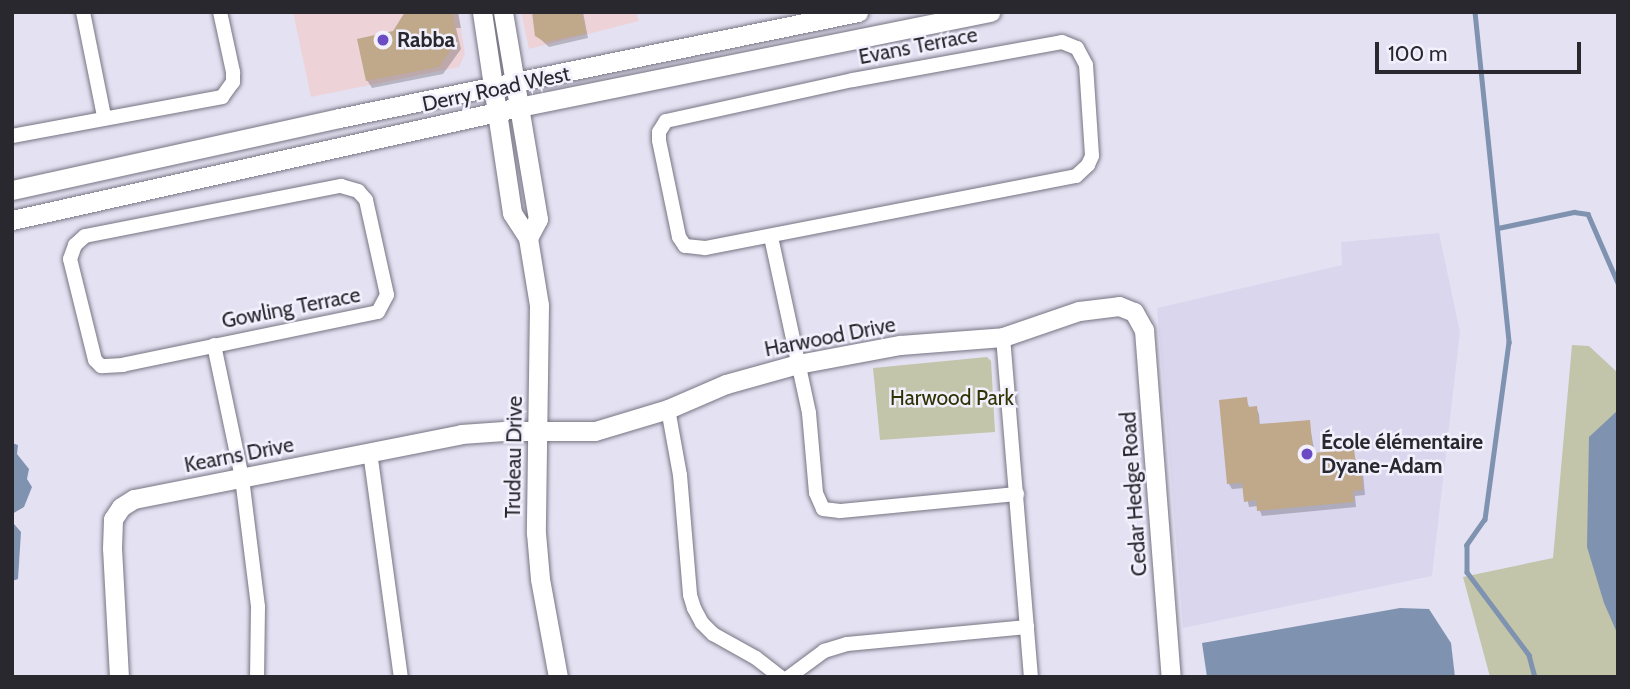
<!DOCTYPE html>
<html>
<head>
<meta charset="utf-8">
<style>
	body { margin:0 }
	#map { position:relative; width:1630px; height:689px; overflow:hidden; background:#e4e2f2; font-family:Cabin,sans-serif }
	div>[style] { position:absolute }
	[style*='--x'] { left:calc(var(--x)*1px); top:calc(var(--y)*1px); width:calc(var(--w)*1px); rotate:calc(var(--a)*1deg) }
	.commercial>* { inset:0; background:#edd3d7 }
	.built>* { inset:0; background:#dad6ee }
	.green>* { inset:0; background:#c2c5aa }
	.water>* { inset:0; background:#7f93b0 }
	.shadow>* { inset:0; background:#0003 }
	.stream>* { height:4.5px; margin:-2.25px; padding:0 2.25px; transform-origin:2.25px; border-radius:2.25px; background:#7f93b0 }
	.building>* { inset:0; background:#bfa98a }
	.roads { filter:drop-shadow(0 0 2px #777483) drop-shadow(0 0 2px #777483) }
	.street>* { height:14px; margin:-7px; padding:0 7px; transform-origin:7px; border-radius:7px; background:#fff }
	.secondary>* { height:19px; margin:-9.5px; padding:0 9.5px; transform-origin:9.5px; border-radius:9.5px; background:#fff }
	.dots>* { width:19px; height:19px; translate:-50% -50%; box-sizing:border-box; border:4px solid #f2f0fd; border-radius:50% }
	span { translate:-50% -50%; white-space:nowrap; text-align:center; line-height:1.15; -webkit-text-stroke:5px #f2f0fd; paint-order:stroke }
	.poi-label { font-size:21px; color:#29282e; font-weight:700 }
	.left { translate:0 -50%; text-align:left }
	.street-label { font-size:21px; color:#29282e }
	.park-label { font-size:21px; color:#313203 }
	.frame { position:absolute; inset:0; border:14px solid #29282e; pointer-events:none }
	.scale { position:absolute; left:1375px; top:42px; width:206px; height:32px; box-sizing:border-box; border:4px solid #29282e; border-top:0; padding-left:9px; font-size:21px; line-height:24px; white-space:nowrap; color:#29282e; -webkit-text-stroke:5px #f2f0fd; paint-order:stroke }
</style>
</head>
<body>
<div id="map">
	<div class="commercial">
		<i style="clip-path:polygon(293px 12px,458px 12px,465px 54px,459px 67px,311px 97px)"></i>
		<i style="clip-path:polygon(521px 12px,636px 12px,639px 21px,529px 49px)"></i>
	</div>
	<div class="built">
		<i style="clip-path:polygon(1439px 233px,1460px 332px,1432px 576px,1183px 628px,1157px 308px,1342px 265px,1341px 242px)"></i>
	</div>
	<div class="green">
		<i style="clip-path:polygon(1572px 345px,1589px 346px,1618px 373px,1618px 677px,1490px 677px,1463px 577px,1553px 558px)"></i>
		<i style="clip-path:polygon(987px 357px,991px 361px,995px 432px,880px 440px,873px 368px)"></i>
	</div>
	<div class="water">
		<i style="clip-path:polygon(1617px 411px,1618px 412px,1618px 635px,1604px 603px,1587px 547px,1589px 437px)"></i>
		<i style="clip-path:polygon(12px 443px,18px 445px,17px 454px,29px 469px,27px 479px,32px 487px,24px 507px,12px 514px,14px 524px,21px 532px,18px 579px,12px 581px)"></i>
		<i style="clip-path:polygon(1400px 608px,1429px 609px,1451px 643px,1455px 677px,1207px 677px,1202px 643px)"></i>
	</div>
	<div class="shadow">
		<i style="clip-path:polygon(407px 12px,458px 12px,461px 28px,456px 28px,461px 49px,443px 74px,372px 88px,367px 80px)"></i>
		<i style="clip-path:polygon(533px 12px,583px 12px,588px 38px,549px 47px,537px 36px)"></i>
		<i style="clip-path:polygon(1246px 399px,1250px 409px,1256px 408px,1259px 414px,1260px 426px,1309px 422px,1315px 454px,1353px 451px,1358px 468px,1363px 473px,1365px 495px,1355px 496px,1356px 507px,1262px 516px,1258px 506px,1249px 507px,1245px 488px,1232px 489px,1229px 484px)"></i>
	</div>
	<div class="stream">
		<i style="--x:1475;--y:12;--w:332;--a:84.1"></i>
		<i style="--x:1509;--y:342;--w:179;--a:97.7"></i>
		<i style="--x:1485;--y:519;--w:32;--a:125"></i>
		<i style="--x:1467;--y:545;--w:27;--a:90"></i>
		<i style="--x:1467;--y:572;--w:104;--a:53.2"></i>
		<i style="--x:1529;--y:655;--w:23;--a:75"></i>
		<i style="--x:1498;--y:228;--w:78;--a:-11.9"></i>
		<i style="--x:1574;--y:212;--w:14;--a:8"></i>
		<i style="--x:1588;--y:214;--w:75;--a:66.5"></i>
	</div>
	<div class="building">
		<i style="clip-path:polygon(405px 12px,452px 12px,457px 40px,439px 67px,366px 81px,357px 39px,393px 31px)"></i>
		<i style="clip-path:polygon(532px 12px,582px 12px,586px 33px,545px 42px,535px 36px)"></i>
		<i style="clip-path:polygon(1247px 397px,1248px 407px,1257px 406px,1259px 424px,1310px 420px,1313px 453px,1354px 449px,1356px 466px,1361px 466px,1363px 490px,1353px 491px,1354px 502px,1257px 511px,1256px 500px,1244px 502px,1242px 483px,1227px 484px,1219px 400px)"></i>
	</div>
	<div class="roads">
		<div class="street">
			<i style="--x:83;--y:12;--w:106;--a:78.6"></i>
			<i style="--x:1062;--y:42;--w:16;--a:22"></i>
			<i style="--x:1077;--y:48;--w:19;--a:62"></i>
			<i style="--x:1086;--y:65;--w:91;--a:86.2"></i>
			<i style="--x:1092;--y:156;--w:10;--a:114"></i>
			<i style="--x:1088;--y:165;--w:16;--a:137"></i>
			<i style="--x:1076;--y:176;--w:378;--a:169"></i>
			<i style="--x:705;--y:248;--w:20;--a:-174"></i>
			<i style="--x:685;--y:246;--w:11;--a:-124"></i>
			<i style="--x:679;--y:237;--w:99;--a:-101.7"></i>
			<i style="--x:659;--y:140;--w:8;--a:-90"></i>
			<i style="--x:659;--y:132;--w:13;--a:-58"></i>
			<i style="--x:666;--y:121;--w:191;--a:-12.4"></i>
			<i style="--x:853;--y:80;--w:212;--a:-10.3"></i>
			<i style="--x:12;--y:136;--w:214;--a:-10.5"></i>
			<i style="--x:222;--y:97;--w:19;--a:-54"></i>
			<i style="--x:233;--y:82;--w:10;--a:-90"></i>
			<i style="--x:233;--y:72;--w:61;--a:-102.2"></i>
			<i style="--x:341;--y:186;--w:18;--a:16"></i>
			<i style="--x:358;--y:191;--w:12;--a:48"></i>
			<i style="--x:366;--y:200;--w:97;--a:77.5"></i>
			<i style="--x:387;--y:295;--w:19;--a:118"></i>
			<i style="--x:378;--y:312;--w:260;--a:168.3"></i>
			<i style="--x:123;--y:365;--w:22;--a:177"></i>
			<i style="--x:101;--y:366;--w:8;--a:-135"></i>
			<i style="--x:95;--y:360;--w:104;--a:-103.9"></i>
			<i style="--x:70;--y:259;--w:15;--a:-70"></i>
			<i style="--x:75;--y:245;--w:13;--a:-42"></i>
			<i style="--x:85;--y:236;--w:261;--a:-11.1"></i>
			<i style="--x:771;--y:237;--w:180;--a:77.8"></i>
			<i style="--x:809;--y:413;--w:80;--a:85"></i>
			<i style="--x:816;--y:493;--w:17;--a:66"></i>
			<i style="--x:823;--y:509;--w:17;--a:7"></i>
			<i style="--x:840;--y:511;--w:178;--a:-5.5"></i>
			<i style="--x:1003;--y:337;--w:341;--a:85.3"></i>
			<i style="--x:214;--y:345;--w:136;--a:78.1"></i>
			<i style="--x:242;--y:478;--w:130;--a:82.9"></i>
			<i style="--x:258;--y:607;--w:70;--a:90.8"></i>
			<i style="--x:668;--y:409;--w:67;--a:79.7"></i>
			<i style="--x:680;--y:475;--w:120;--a:85.2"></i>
			<i style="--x:690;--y:595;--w:14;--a:73"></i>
			<i style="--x:694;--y:608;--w:17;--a:62"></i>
			<i style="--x:702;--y:623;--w:16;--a:45"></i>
			<i style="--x:713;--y:634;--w:49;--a:29.2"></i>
			<i style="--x:756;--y:658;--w:31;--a:38"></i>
			<i style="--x:370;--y:452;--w:227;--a:82.2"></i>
			<i style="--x:789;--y:677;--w:44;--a:-36.6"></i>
			<i style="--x:824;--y:651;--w:24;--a:-17"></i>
			<i style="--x:847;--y:644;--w:181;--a:-5.4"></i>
		</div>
		<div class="secondary">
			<i style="--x:482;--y:12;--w:203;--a:81.5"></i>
			<i style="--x:512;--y:213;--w:30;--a:57"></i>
			<i style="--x:528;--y:238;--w:68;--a:80.7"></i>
			<i style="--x:539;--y:305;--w:228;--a:90.8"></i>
			<i style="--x:536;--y:533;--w:46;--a:85"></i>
			<i style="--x:540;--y:579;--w:100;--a:79.6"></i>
			<i style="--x:503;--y:12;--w:210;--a:80.4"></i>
			<i style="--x:538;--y:219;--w:21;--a:118"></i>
			<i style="--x:12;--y:190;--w:335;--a:-12.4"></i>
			<i style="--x:339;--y:118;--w:530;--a:-11.54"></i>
			<i style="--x:12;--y:220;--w:519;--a:-12.56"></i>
			<i style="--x:519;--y:107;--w:481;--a:-11.4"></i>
			<i style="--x:119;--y:677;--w:129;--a:-93.1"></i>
			<i style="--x:112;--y:548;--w:29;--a:-88"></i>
			<i style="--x:113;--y:519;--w:14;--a:-56"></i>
			<i style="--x:121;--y:507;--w:15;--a:-32"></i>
			<i style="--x:134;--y:499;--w:333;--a:-11.2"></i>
			<i style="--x:461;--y:434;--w:43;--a:-4"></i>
			<i style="--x:504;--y:431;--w:91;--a:0"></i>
			<i style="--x:595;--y:431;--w:76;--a:-16.8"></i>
			<i style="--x:668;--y:409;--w:63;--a:-23.3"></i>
			<i style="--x:726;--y:384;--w:75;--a:-15.5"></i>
			<i style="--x:798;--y:364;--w:104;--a:-10.6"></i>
			<i style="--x:900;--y:345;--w:103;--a:-4.4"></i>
			<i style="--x:1003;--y:337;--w:80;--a:-18.9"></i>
			<i style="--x:1079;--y:311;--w:40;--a:-7.1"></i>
			<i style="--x:1119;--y:306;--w:16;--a:22"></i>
			<i style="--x:1134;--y:312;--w:21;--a:61"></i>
			<i style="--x:1144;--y:330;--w:348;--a:85.6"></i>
		</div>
	</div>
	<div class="dots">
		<i style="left:383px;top:40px;background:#6b4bc4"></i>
		<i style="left:1307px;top:454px;background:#6b4bc4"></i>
	</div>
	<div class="poi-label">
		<span class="left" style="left:397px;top:40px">Rabba</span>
		<span class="left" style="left:1321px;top:454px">École élémentaire<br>Dyane-Adam</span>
	</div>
	<div class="street-label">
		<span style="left:918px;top:46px;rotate:-11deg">Evans Terrace</span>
		<span style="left:496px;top:89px;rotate:-12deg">Derry Road West</span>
		<span style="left:291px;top:308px;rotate:-11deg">Gowling Terrace</span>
		<span style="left:830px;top:337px;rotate:-11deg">Harwood Drive</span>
		<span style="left:239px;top:455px;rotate:-11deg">Kearns Drive</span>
		<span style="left:514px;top:457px;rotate:-89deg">Trudeau Drive</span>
		<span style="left:1134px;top:494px;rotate:-94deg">Cedar Hedge Road</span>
	</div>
	<div class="park-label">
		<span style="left:952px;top:398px">Harwood Park</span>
	</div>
	<div class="frame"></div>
	<div class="scale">100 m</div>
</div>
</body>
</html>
